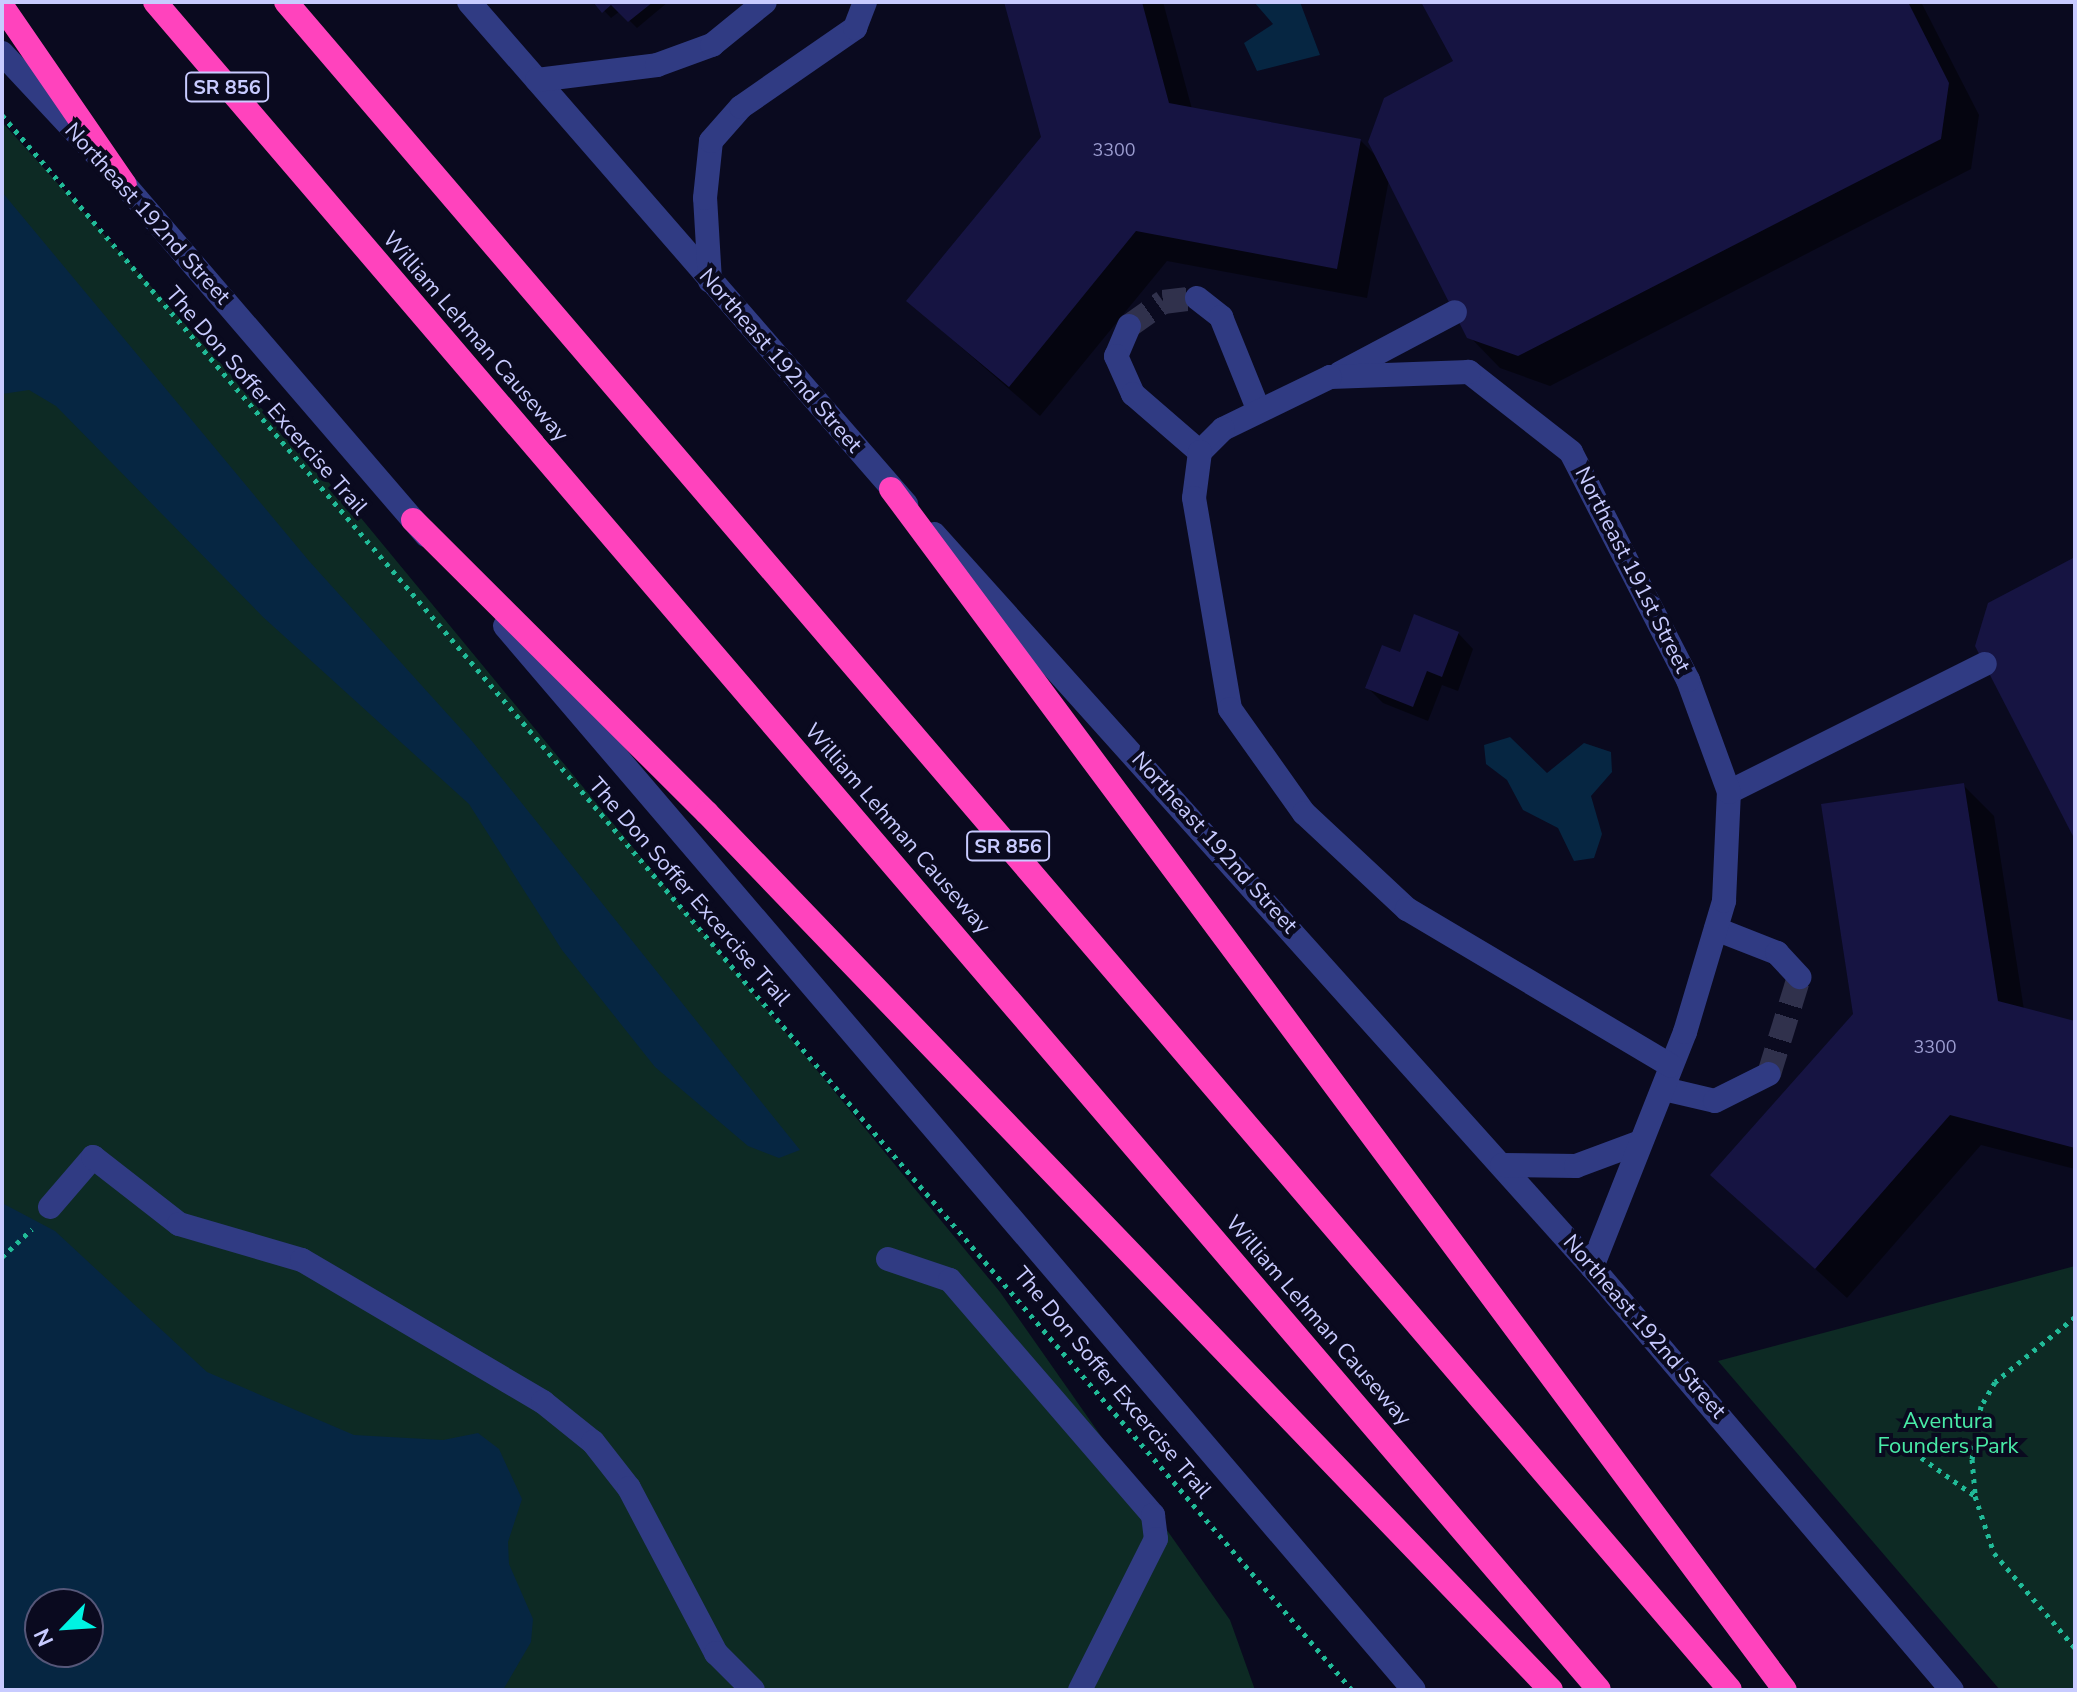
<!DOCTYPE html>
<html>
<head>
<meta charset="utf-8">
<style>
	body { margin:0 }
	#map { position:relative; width:2077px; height:1692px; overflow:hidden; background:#0a0a1f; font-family:"Nunito Sans",sans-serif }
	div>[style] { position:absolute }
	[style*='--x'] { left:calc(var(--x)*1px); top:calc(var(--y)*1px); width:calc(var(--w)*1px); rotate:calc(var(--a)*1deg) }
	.green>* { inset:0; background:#0d2a24 }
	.water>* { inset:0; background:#062642 }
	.shadow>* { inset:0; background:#0007 }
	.building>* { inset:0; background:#161442 }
	.minor-tunnel>* { height:24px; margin-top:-12px; transform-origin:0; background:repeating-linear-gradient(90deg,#30314c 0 24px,transparent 0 36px) }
	.path>* { height:5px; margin-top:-2.5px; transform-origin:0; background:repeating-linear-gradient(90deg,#21bb98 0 4px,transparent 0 10px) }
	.minor>* { height:24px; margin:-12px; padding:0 12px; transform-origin:12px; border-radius:12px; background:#303b83 }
	.highway>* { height:24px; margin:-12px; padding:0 12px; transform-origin:12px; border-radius:12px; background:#ff43bd }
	span { translate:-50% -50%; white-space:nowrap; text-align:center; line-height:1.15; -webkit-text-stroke:8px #0a0a1f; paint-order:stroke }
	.number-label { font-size:18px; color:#9c9dd0 }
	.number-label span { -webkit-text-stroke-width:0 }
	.shield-label span { padding:2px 6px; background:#0a0a1f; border:2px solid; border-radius:6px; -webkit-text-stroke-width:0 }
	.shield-label { font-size:20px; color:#c8cbff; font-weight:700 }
	.street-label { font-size:22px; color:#c8cbff }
	.park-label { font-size:22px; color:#49eba7 }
	.frame { position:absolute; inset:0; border:4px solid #c8cbff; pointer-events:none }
	.north { position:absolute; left:24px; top:1588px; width:80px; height:80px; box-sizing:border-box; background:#0a0a1f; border:2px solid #565779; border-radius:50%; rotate:245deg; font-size:22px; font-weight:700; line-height:32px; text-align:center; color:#c8cbff }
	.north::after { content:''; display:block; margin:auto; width:28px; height:36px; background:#00f3e3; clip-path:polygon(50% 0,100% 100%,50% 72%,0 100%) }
</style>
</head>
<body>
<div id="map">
	<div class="green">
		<i style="clip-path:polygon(evenodd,2px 122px,361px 518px,1000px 1292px,1230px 1620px,1255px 1690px,2px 1690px,2px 122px,40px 1604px,88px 1604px,88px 1652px,40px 1652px,40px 1604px)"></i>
		<i style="clip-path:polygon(2075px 1266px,2075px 1690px,2000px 1690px,1718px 1361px)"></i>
	</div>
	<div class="water">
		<i style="clip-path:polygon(1254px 2px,1300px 2px,1320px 55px,1257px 71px,1244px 43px,1273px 24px)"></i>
		<i style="clip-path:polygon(2px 192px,309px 561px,471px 740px,800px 1150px,779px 1158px,748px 1146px,655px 1067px,562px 950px,469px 804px,263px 617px,56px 406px,29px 390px,2px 394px)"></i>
		<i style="clip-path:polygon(1510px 737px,1547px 773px,1584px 743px,1611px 752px,1612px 772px,1591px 796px,1602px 834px,1594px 858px,1574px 861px,1558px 828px,1523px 810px,1507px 780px,1486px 764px,1484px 745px)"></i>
		<i style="clip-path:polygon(evenodd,2px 1203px,55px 1231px,207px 1372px,354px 1435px,443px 1440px,478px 1433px,499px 1449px,522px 1499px,508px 1542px,509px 1564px,533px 1619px,531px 1642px,503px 1690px,2px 1690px,2px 1203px,40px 1604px,88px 1604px,88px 1652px,40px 1652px,40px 1604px)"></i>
	</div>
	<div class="shadow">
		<i style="clip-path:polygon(596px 2px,668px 2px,637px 28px,620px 11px,611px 18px)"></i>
		<i style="clip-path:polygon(1006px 2px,1163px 2px,1192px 109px,1360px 140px,1378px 158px,1455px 61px,1423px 2px,1921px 2px,1979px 115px,1971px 169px,1550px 386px,1500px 368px,1469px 336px,1389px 179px,1367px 298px,1167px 261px,1040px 416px,908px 301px,1043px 137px)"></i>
		<i style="clip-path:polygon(1458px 633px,1473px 649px,1458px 691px,1442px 685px,1428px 721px,1383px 703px,1368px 688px,1401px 654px)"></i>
		<i style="clip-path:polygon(1963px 785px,1994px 816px,2024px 1010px,2075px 1023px,2075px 1169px,1981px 1145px,1847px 1298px,1713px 1175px,1855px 1014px)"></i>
	</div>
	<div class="building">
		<i style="clip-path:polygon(593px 2px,653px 2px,628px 22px,611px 5px,602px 13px)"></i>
		<i style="clip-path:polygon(1004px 2px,1142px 2px,1169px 103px,1361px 139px,1337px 269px,1136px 231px,1009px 387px,906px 301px,1041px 137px)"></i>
		<i style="clip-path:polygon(1421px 2px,1908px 2px,1949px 83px,1941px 139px,1518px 356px,1467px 338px,1368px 142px,1384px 98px,1453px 61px)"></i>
		<i style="clip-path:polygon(2075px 557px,2075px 840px,1975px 646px,1988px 603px)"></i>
		<i style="clip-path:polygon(1414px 614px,1459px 632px,1442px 677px,1427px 671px,1413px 707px,1365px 688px,1382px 645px,1400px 652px)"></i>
		<i style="clip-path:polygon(1964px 783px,1998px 1001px,2075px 1021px,2075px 1148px,1950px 1115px,1815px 1269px,1710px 1175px,1853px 1014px,1821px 804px)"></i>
	</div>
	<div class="minor-tunnel">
		<i style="--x:1129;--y:326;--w:42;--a:-35.2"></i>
		<i style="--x:1163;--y:302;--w:34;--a:-7"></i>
		<i style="--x:1769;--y:1074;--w:102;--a:-72.8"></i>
	</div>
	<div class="path">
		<i style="--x:2;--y:115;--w:2074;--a:49.4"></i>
		<i style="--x:2;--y:1257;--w:41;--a:-43"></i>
		<i style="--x:2075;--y:1317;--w:103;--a:140.9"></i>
		<i style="--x:1995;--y:1382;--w:28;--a:120"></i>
		<i style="--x:1981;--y:1406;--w:54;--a:99.6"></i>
		<i style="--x:1972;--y:1459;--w:37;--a:85"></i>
		<i style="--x:1975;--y:1496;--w:60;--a:71.6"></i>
		<i style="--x:1994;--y:1553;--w:125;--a:49.5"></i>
		<i style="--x:1905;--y:1446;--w:86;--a:35.5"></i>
	</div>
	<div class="minor">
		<i style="--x:469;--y:2;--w:666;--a:48.96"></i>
		<i style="--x:2;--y:53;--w:180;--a:47"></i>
		<i style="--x:125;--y:185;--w:462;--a:49.3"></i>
		<i style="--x:537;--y:80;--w:121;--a:-7.1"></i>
		<i style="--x:657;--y:65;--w:59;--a:-20"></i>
		<i style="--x:712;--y:45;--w:68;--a:-39.1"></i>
		<i style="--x:710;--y:281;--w:83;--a:-93.4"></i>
		<i style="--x:705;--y:198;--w:57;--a:-84"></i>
		<i style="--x:711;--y:141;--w:45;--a:-48.6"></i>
		<i style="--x:741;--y:107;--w:139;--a:-34.7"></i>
		<i style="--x:855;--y:28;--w:28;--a:-69"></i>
		<i style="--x:1197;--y:298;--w:31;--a:38"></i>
		<i style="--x:1221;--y:317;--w:101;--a:68"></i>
		<i style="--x:1129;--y:326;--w:33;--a:113"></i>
		<i style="--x:1116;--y:356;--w:42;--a:65.9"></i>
		<i style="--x:1133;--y:394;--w:89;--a:40.9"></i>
		<i style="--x:1340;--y:373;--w:130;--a:-27.9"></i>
		<i style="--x:934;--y:534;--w:985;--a:48.09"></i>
		<i style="--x:1592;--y:1267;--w:555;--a:49.6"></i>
		<i style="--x:505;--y:626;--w:1399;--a:49.49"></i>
		<i style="--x:1729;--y:792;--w:286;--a:-26.6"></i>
		<i style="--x:1716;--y:929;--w:66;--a:21.5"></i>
		<i style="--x:1777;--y:953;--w:33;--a:47"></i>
		<i style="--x:1664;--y:1089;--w:52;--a:13.2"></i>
		<i style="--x:1715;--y:1101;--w:60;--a:-26.6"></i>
		<i style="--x:1502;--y:1165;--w:74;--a:0.8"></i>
		<i style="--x:1576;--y:1166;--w:66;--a:-20.4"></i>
		<i style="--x:50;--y:1207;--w:66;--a:-49.3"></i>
		<i style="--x:93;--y:1157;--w:109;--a:37.9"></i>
		<i style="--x:179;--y:1224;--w:128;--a:16.3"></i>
		<i style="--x:302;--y:1260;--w:280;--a:30.5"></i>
		<i style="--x:543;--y:1402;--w:64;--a:38.7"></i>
		<i style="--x:593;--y:1442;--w:58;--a:52"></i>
		<i style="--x:629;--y:1488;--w:187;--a:62.2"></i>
		<i style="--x:716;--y:1653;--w:52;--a:45"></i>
		<i style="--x:888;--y:1259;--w:65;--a:18.7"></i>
		<i style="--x:950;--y:1280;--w:311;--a:49.2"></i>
		<i style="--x:1153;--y:1515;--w:24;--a:83"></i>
		<i style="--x:1156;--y:1539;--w:169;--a:116.7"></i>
		<i style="--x:1592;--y:1267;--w:253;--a:-68.4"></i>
		<i style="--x:1685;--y:1032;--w:137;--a:-73.4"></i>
		<i style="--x:1724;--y:901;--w:109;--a:-87.4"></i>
		<i style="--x:1729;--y:792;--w:119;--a:-110.1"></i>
		<i style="--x:1688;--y:680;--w:256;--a:-117.2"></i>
		<i style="--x:1571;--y:452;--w:130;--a:-141.9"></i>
		<i style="--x:1469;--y:372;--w:139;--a:177.9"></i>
		<i style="--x:1330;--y:377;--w:119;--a:154.1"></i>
		<i style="--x:1223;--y:429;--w:33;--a:135"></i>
		<i style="--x:1200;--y:452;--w:46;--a:97.4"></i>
		<i style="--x:1194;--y:498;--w:214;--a:80.3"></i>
		<i style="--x:1230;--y:709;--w:128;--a:54.6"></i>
		<i style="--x:1304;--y:813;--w:141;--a:43"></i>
		<i style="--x:1407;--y:909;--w:307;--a:30.7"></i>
	</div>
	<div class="highway">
		<i style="--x:155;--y:2;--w:2221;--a:49.45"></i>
		<i style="--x:286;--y:2;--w:2221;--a:49.45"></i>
		<i style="--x:2;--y:6;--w:217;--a:55.5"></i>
		<i style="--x:891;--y:489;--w:1497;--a:53.34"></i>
		<i style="--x:413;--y:520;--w:415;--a:44.9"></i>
		<i style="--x:707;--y:813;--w:1217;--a:46.1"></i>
	</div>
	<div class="number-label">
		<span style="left:1114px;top:150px">3300</span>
		<span style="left:1935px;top:1047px">3300</span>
	</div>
	<div class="shield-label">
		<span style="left:227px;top:87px">SR 856</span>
		<span style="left:1008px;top:846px">SR 856</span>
	</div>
	<div class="street-label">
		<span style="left:147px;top:214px;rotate:48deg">Northeast 192nd Street</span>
		<span style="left:475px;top:337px;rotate:49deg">William Lehman Causeway</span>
		<span style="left:780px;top:361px;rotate:49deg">Northeast 192nd Street</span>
		<span style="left:266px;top:401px;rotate:49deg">The Don Soffer Excercise Trail</span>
		<span style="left:1632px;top:570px;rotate:63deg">Northeast 191st Street</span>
		<span style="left:897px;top:829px;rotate:49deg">William Lehman Causeway</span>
		<span style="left:1214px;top:843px;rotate:48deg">Northeast 192nd Street</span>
		<span style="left:689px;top:892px;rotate:49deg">The Don Soffer Excercise Trail</span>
		<span style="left:1318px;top:1321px;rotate:49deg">William Lehman Causeway</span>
		<span style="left:1644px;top:1327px;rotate:49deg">Northeast 192nd Street</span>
		<span style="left:1112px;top:1383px;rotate:50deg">The Don Soffer Excercise Trail</span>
	</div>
	<div class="park-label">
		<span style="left:1948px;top:1434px">Aventura<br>Founders Park</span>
	</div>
	<div class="frame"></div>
	<div class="north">N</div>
</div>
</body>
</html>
